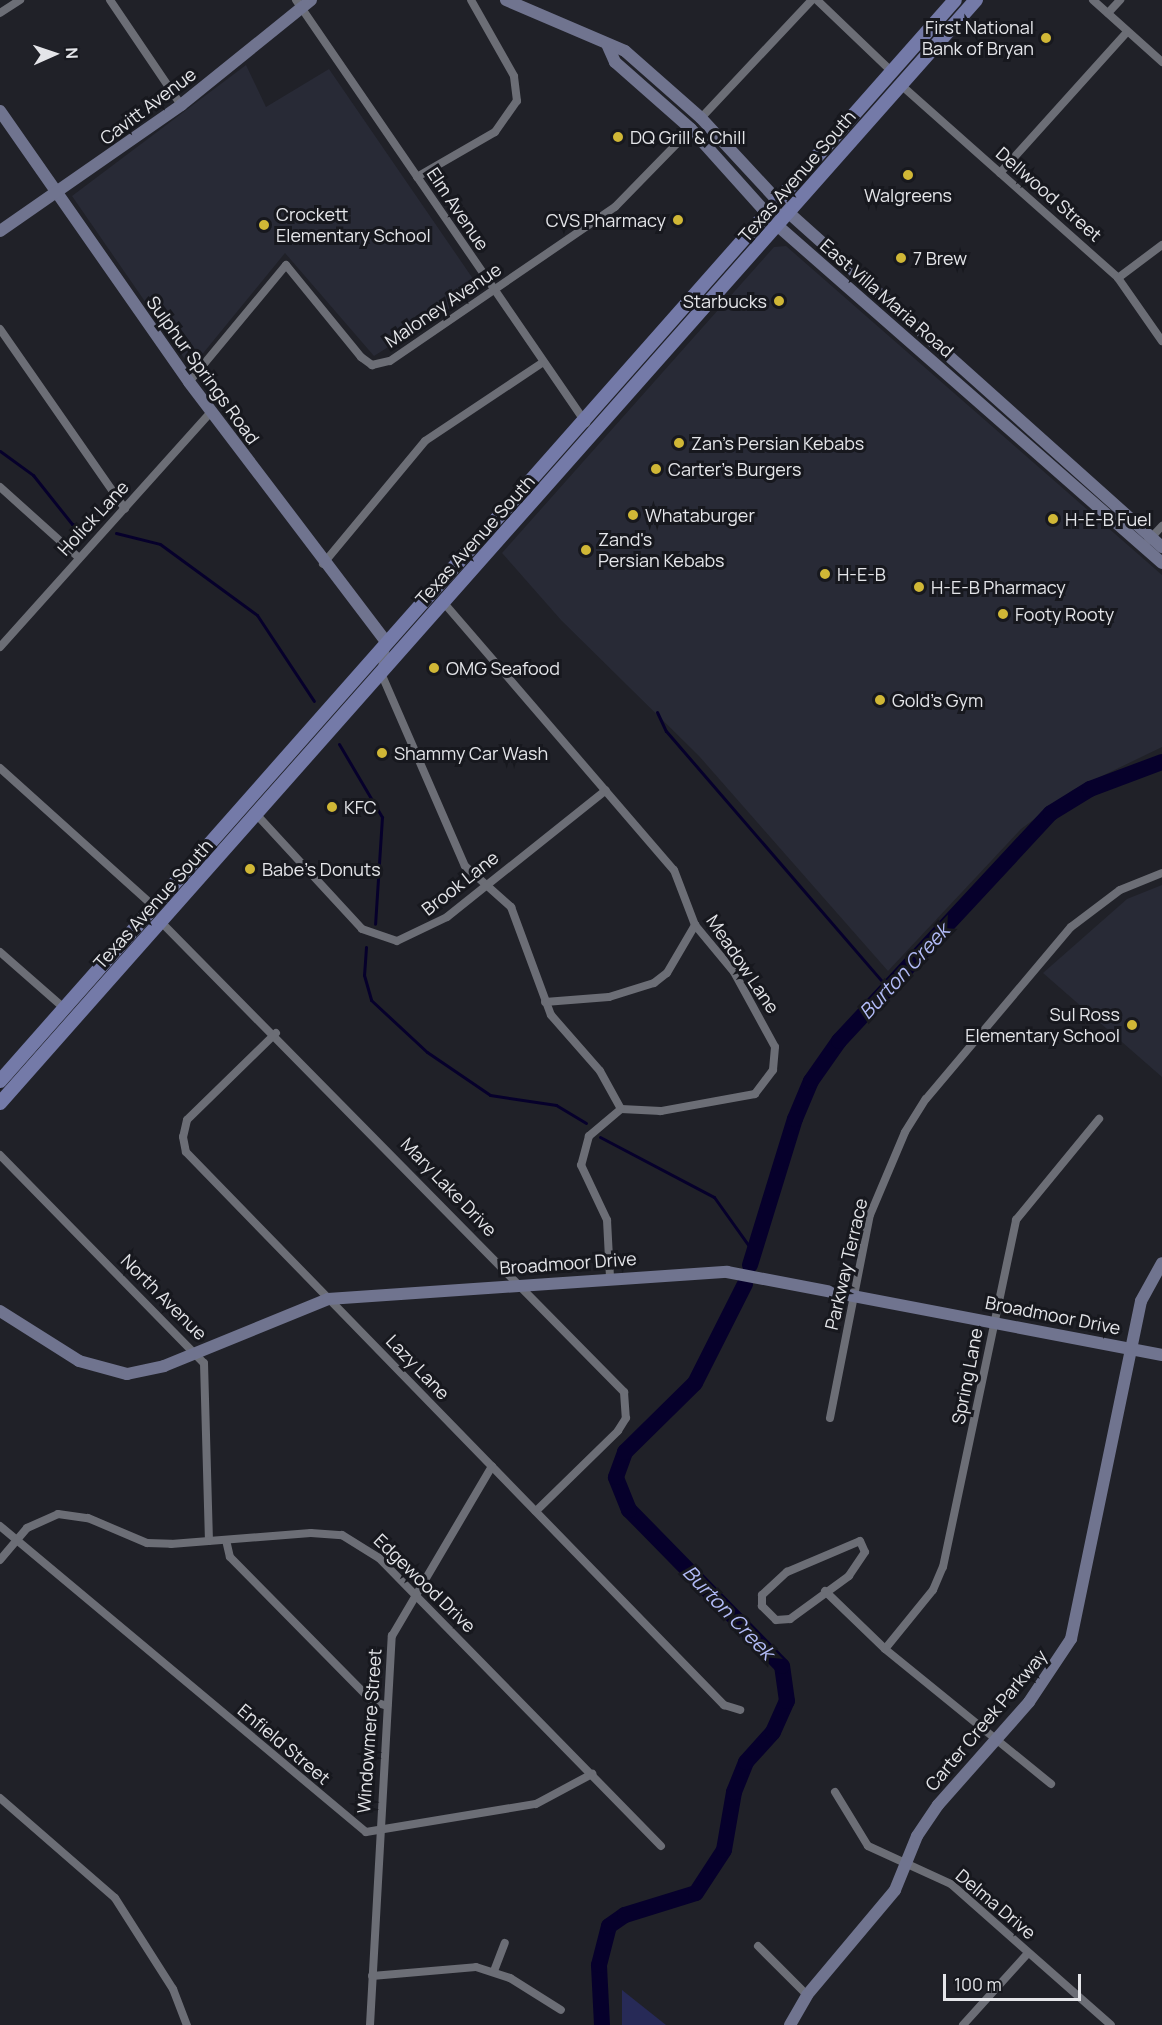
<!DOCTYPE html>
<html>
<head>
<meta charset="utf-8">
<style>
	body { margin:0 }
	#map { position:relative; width:1162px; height:2025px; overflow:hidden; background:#202128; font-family:Manrope,sans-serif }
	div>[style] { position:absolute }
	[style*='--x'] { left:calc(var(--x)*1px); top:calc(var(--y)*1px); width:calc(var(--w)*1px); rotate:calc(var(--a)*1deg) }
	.built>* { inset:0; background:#282a36 }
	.green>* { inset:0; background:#272a57 }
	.stream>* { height:3px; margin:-1.5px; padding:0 1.5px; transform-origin:1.5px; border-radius:1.5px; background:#06002b }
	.river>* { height:16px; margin:-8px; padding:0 8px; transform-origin:8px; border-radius:8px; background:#06002b }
	.street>* { height:8px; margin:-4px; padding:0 4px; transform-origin:4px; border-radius:4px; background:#6c6e76 }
	.secondary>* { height:12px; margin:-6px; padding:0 6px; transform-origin:6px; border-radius:6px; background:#70748f }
	.primary>* { height:14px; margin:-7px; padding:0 7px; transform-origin:7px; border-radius:7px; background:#747aa8 }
	.dots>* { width:16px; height:16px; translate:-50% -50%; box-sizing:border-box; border:3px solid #17181e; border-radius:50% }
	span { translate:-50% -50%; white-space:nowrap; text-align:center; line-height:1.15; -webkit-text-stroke:6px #17181e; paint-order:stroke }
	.poi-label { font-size:18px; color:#e4e5e9 }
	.right { translate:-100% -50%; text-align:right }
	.left { translate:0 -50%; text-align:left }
	.street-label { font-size:18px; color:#e4e5e9 }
	.water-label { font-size:20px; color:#b2bbf7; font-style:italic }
	.north { position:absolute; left:24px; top:24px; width:60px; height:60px; -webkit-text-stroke:4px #17181e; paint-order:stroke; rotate:87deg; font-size:16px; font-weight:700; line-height:24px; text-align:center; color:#e4e5e9 }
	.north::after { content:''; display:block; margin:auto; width:21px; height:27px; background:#e4e5e9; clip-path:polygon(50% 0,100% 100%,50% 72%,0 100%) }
	.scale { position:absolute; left:943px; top:1974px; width:138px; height:27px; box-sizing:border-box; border:3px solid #e4e5e9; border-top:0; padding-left:8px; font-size:18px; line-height:21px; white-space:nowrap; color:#e4e5e9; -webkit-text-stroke:4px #17181e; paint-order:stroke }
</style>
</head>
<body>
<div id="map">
	<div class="built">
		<i style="clip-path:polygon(246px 65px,266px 107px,329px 69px,480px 289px,374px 356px,285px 253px,191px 368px,72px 196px)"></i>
		<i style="clip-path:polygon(786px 246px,1162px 575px,1162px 747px,1073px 790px,1021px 829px,888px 971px,699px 756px,561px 620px,502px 553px,774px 247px)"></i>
		<i style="clip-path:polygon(1162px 885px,1162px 1077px,1043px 973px,1127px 899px)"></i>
	</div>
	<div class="green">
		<i style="clip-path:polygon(622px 1990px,666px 2025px,622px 2025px)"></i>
	</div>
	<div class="stream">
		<i style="--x:0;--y:451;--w:41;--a:36"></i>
		<i style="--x:33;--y:475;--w:63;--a:51.5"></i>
		<i style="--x:72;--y:524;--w:19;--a:21"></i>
		<i style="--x:116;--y:533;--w:45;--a:14"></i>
		<i style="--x:160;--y:544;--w:120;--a:36.2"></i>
		<i style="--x:257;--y:615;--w:103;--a:56.5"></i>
		<i style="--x:657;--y:712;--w:21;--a:65"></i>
		<i style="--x:666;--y:731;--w:337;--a:49.2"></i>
		<i style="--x:339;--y:744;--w:85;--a:59.5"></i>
		<i style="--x:382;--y:817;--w:107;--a:93.7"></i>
		<i style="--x:366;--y:947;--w:28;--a:94"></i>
		<i style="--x:364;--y:975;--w:26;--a:74"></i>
		<i style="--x:371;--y:1000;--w:76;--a:42.9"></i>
		<i style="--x:427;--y:1052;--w:76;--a:34.3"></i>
		<i style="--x:490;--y:1095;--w:67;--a:8.6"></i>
		<i style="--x:556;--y:1105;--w:35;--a:31"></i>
		<i style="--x:600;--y:1137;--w:129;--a:27.8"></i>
		<i style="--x:714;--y:1197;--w:69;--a:54.5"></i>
	</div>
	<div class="river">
		<i style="--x:750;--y:1265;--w:153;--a:-72.9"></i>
		<i style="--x:795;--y:1119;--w:41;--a:-67.2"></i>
		<i style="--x:811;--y:1081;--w:49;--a:-55"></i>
		<i style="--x:839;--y:1041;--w:311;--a:-47.1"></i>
		<i style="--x:1051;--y:813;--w:46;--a:-31.6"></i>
		<i style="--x:1090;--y:789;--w:77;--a:-20.6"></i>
		<i style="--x:602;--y:2025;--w:60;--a:-92.9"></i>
		<i style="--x:599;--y:1965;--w:40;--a:-75.6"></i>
		<i style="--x:609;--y:1926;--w:19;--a:-35"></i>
		<i style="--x:625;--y:1915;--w:74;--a:-17.2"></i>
		<i style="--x:696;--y:1893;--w:51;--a:-56.9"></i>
		<i style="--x:724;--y:1850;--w:59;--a:-80.2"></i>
		<i style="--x:734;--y:1792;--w:32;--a:-68"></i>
		<i style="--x:746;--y:1762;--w:40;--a:-48"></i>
		<i style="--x:773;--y:1732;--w:34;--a:-66"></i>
		<i style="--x:787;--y:1701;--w:35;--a:-98"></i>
		<i style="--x:782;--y:1666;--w:219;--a:-134.4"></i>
		<i style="--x:629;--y:1510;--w:35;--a:-112"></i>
		<i style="--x:616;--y:1477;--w:27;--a:-70"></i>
		<i style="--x:625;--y:1452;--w:98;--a:-44.6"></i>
		<i style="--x:695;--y:1383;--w:111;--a:-63.2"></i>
	</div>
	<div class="street">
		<i style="--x:110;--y:0;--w:127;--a:55.9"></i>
		<i style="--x:296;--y:0;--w:513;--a:55.57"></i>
		<i style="--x:817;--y:0;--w:104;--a:43.8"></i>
		<i style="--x:1093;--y:0;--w:93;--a:41.9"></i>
		<i style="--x:0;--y:13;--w:24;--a:-33"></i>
		<i style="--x:1108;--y:13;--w:18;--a:-47"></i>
		<i style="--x:901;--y:85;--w:290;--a:41.6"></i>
		<i style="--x:1118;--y:278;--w:77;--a:55.1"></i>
		<i style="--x:701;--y:118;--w:162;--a:-46.8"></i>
		<i style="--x:1000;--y:173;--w:190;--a:-48"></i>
		<i style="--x:417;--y:177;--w:90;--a:-30"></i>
		<i style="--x:495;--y:132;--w:38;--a:-55"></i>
		<i style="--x:517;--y:101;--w:25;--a:-97"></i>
		<i style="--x:514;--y:76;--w:87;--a:-119.5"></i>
		<i style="--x:1118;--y:278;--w:55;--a:-36.9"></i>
		<i style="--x:0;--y:329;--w:219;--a:55.2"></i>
		<i style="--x:189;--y:382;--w:152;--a:-50.3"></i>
		<i style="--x:286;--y:265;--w:119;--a:50.8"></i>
		<i style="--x:361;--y:357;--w:14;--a:36"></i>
		<i style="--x:372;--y:365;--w:18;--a:-13"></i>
		<i style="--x:390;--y:361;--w:273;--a:-34.4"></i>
		<i style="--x:615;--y:207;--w:109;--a:-45.7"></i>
		<i style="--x:0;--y:487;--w:105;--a:41.9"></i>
		<i style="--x:1148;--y:541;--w:21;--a:-47"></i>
		<i style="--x:323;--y:564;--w:160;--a:-50.3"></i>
		<i style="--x:425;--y:441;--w:141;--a:-33.7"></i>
		<i style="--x:444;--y:603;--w:352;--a:49.3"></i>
		<i style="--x:674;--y:870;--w:59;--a:69.1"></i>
		<i style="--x:695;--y:925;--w:61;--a:50.3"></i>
		<i style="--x:734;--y:972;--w:85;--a:61.3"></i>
		<i style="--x:775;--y:1047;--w:23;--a:95"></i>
		<i style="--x:773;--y:1070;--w:30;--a:127"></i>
		<i style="--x:755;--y:1094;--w:96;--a:169.7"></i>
		<i style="--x:661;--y:1111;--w:40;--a:-177.1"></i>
		<i style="--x:621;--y:1109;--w:42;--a:139.8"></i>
		<i style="--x:589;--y:1136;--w:30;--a:105"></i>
		<i style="--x:581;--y:1165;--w:61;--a:64.7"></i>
		<i style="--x:607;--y:1220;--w:58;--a:87"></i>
		<i style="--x:0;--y:647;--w:316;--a:-48.1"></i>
		<i style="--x:386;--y:647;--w:26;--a:101"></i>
		<i style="--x:381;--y:673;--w:210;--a:66.5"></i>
		<i style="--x:465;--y:866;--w:62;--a:41.7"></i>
		<i style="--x:511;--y:907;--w:115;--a:69.7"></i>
		<i style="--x:551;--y:1015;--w:74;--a:48.8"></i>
		<i style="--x:600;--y:1071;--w:43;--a:61.1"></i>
		<i style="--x:0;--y:768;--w:206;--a:42"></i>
		<i style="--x:256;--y:814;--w:156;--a:47.3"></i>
		<i style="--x:362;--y:929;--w:37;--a:19"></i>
		<i style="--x:397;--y:941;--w:55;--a:-25.6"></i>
		<i style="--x:447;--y:917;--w:203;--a:-38.6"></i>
		<i style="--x:161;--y:922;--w:660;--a:45.43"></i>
		<i style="--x:624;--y:1392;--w:26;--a:86"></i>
		<i style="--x:626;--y:1418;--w:15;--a:122"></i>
		<i style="--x:618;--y:1431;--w:115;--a:135.7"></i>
		<i style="--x:0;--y:952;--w:85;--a:41.2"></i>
		<i style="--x:545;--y:1002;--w:64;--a:-4.5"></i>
		<i style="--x:609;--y:997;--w:47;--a:-17.3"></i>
		<i style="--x:654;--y:983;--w:16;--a:-38"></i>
		<i style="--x:667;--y:973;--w:56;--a:-59.7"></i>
		<i style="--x:276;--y:1033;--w:124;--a:135.7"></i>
		<i style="--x:187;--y:1120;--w:17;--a:103"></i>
		<i style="--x:183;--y:1137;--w:15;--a:79"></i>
		<i style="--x:186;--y:1152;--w:772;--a:45.79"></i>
		<i style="--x:724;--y:1705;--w:17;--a:17"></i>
		<i style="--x:0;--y:1155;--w:291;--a:45.6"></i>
		<i style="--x:204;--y:1363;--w:178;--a:88.4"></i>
		<i style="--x:830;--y:1418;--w:207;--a:-78.9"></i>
		<i style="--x:870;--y:1215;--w:90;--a:-67.1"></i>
		<i style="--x:905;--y:1132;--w:39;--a:-58"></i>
		<i style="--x:926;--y:1099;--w:225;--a:-49.9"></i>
		<i style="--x:1071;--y:927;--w:61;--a:-37.1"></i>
		<i style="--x:1120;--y:890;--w:45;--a:-22"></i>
		<i style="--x:0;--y:1526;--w:477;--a:39.9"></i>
		<i style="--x:366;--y:1832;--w:172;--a:-9.4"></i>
		<i style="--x:536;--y:1804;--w:64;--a:-28.2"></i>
		<i style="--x:226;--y:1540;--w:17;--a:77"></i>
		<i style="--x:230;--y:1557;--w:202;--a:45.4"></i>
		<i style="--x:372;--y:1701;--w:16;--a:18"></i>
		<i style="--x:860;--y:1541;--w:12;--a:66"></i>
		<i style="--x:865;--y:1552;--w:29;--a:124"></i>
		<i style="--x:849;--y:1576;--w:73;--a:143.9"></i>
		<i style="--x:790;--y:1619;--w:14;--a:176"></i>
		<i style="--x:776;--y:1620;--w:20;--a:-135"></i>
		<i style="--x:762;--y:1606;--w:11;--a:-90"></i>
		<i style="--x:762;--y:1595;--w:34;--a:-43"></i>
		<i style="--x:787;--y:1572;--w:79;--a:-23"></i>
		<i style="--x:0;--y:1560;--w:42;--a:-49.8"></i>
		<i style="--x:27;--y:1528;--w:34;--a:-24"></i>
		<i style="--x:58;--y:1514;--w:30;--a:8"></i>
		<i style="--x:88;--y:1518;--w:64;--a:23"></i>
		<i style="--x:147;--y:1543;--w:24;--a:2"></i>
		<i style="--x:171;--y:1544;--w:140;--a:-4.5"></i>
		<i style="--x:311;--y:1533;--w:31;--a:4"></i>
		<i style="--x:342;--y:1535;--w:44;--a:31.9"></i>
		<i style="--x:379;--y:1558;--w:403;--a:45.6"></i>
		<i style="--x:825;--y:1591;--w:83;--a:44"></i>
		<i style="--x:885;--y:1649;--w:214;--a:39.1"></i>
		<i style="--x:885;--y:1649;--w:76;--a:-50.9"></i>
		<i style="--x:933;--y:1590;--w:25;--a:-67"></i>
		<i style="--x:943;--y:1567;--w:355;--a:-78.1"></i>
		<i style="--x:1016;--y:1220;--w:131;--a:-50.6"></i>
		<i style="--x:835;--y:1792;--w:63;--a:58.6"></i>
		<i style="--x:868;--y:1846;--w:91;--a:24.6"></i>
		<i style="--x:951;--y:1884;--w:213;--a:41.4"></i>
		<i style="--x:0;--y:1798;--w:152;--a:41"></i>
		<i style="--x:115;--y:1898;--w:108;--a:57.5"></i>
		<i style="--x:173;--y:1989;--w:39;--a:69"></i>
		<i style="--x:758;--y:1946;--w:69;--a:45"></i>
		<i style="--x:494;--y:1971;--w:30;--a:-69"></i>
		<i style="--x:372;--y:1976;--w:104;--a:-4.9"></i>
		<i style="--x:476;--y:1967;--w:36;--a:18"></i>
		<i style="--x:510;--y:1978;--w:60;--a:32.1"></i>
		<i style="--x:370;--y:2025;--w:390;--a:-86.8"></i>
		<i style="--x:392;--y:1636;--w:197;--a:-59.5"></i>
		<i style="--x:963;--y:2025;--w:97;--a:-47.9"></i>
	</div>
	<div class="secondary">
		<i style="--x:506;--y:0;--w:129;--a:23.2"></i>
		<i style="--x:625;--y:51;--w:101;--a:41.4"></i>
		<i style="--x:701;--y:118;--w:129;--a:47.2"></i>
		<i style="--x:789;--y:213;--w:501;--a:41.84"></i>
		<i style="--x:607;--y:44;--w:20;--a:66"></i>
		<i style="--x:615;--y:62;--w:101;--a:41.4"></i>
		<i style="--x:691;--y:129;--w:130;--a:48.1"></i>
		<i style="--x:778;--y:226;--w:511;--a:41.27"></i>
		<i style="--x:0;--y:111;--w:330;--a:55.1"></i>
		<i style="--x:189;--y:382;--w:328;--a:52.8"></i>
		<i style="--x:0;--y:231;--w:221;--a:-34.8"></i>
		<i style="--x:181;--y:105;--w:167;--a:-38.9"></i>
		<i style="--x:0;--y:1311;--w:93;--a:32.3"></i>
		<i style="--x:79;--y:1361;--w:50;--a:15.2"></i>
		<i style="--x:127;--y:1374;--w:38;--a:-12"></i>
		<i style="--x:164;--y:1366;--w:177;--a:-22.2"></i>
		<i style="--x:328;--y:1299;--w:400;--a:-3.9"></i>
		<i style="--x:727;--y:1272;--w:443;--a:10.8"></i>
		<i style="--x:790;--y:2025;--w:34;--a:-60"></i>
		<i style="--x:807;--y:1995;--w:137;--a:-50"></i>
		<i style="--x:895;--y:1890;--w:58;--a:-67.8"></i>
		<i style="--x:917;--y:1836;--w:37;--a:-56"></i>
		<i style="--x:938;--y:1805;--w:137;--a:-48.5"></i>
		<i style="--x:1029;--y:1702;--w:76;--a:-56.3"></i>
		<i style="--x:1071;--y:1639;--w:345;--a:-78.3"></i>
		<i style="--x:1141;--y:1301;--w:43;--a:-61.1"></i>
	</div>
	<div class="primary">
		<i style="--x:0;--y:1081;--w:1442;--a:-48.54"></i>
		<i style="--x:0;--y:1103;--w:1473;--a:-48.5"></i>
	</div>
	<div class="dots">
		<i style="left:1046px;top:38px;background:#d0b736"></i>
		<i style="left:618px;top:137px;background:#d0b736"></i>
		<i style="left:908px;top:175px;background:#d0b736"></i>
		<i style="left:678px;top:220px;background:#d0b736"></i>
		<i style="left:264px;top:225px;background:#d0b736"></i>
		<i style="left:901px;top:258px;background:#d0b736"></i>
		<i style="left:779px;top:301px;background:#d0b736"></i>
		<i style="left:679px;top:443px;background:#d0b736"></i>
		<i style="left:656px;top:469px;background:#d0b736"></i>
		<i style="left:633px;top:515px;background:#d0b736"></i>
		<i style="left:1053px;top:519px;background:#d0b736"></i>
		<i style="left:586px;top:550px;background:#d0b736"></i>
		<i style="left:825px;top:574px;background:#d0b736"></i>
		<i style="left:919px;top:587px;background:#d0b736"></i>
		<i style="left:1003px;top:614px;background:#d0b736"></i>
		<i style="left:434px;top:668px;background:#d0b736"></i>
		<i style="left:880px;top:700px;background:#d0b736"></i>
		<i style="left:382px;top:753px;background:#d0b736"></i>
		<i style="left:332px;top:807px;background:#d0b736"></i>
		<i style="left:250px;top:869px;background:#d0b736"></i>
		<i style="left:1132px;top:1025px;background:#d0b736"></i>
	</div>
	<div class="poi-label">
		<span class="right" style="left:1034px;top:38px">First National<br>Bank of Bryan</span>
		<span class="left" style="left:630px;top:137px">DQ Grill &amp; Chill</span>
		<span style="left:908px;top:195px">Walgreens</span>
		<span class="left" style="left:276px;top:225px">Crockett<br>Elementary School</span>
		<span class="right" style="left:666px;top:220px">CVS Pharmacy</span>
		<span class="left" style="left:913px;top:258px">7 Brew</span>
		<span class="right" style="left:767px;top:301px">Starbucks</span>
		<span class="left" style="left:691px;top:443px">Zan's Persian Kebabs</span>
		<span class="left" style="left:668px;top:469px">Carter's Burgers</span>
		<span class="left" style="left:645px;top:515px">Whataburger</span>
		<span class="left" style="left:1065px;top:519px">H-E-B Fuel</span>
		<span class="left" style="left:598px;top:550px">Zand's<br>Persian Kebabs</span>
		<span class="left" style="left:837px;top:574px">H-E-B</span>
		<span class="left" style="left:931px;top:587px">H-E-B Pharmacy</span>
		<span class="left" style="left:1015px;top:614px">Footy Rooty</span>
		<span class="left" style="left:446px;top:668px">OMG Seafood</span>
		<span class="left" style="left:892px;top:700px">Gold's Gym</span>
		<span class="left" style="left:394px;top:753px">Shammy Car Wash</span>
		<span class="left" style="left:344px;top:807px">KFC</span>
		<span class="left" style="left:262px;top:869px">Babe's Donuts</span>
		<span class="right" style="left:1120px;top:1025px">Sul Ross<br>Elementary School</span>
	</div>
	<div class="street-label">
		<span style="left:148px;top:106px;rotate:-37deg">Cavitt Avenue</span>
		<span style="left:797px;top:176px;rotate:-49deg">Texas Avenue South</span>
		<span style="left:1049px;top:194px;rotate:41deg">Dellwood Street</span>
		<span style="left:458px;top:209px;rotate:56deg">Elm Avenue</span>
		<span style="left:887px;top:298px;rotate:41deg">East Villa Maria Road</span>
		<span style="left:443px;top:305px;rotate:-34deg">Maloney Avenue</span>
		<span style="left:203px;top:370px;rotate:54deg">Sulphur Springs Road</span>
		<span style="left:93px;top:518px;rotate:-47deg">Holick Lane</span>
		<span style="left:475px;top:540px;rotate:-48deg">Texas Avenue South</span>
		<span style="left:460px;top:883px;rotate:-38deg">Brook Lane</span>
		<span style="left:153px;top:904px;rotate:-48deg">Texas Avenue South</span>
		<span style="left:743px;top:964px;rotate:56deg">Meadow Lane</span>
		<span style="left:449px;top:1187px;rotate:46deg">Mary Lake Drive</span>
		<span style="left:568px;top:1263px;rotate:-4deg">Broadmoor Drive</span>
		<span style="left:846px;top:1264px;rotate:-77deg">Parkway Terrace</span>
		<span style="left:164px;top:1297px;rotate:45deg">North Avenue</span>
		<span style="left:1053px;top:1315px;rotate:11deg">Broadmoor Drive</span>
		<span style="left:418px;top:1367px;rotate:46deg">Lazy Lane</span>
		<span style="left:967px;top:1376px;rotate:-79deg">Spring Lane</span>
		<span style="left:425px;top:1583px;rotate:44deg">Edgewood Drive</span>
		<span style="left:986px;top:1720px;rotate:-50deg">Carter Creek Parkway</span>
		<span style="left:369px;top:1731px;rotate:-86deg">Windowmere Street</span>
		<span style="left:284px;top:1744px;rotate:40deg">Enfield Street</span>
		<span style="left:996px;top:1904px;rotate:40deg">Delma Drive</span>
	</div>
	<div class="water-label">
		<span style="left:904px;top:971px;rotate:-47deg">Burton Creek</span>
		<span style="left:729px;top:1612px;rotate:46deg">Burton Creek</span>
	</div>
	<div class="north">N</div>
	<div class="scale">100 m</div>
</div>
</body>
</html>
